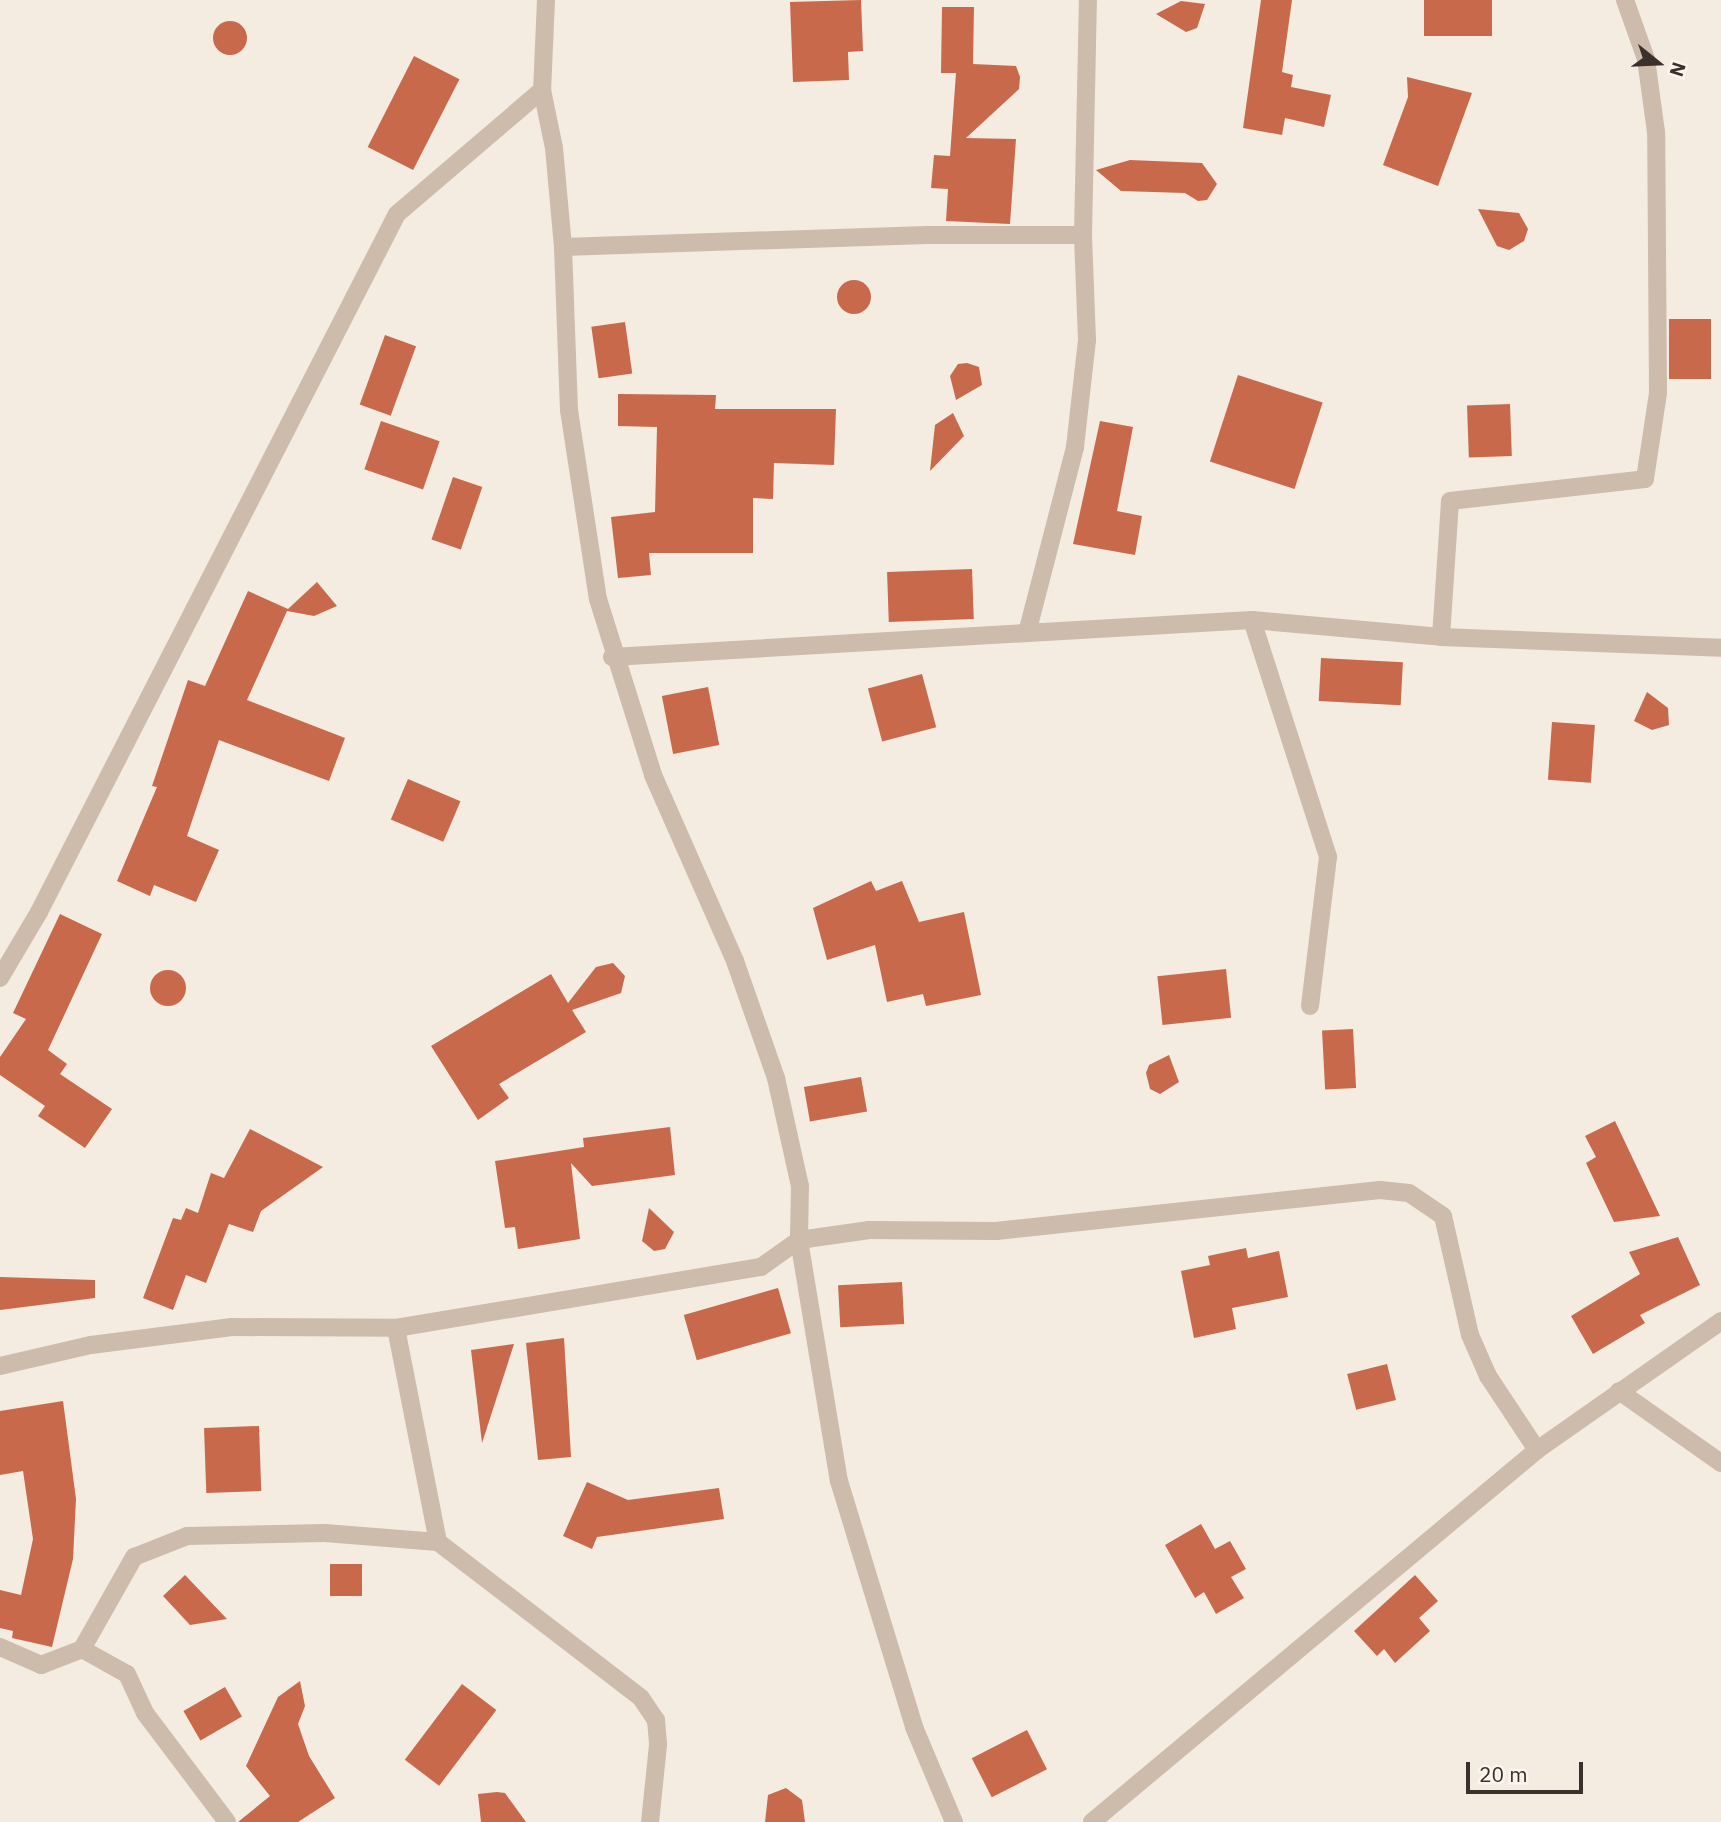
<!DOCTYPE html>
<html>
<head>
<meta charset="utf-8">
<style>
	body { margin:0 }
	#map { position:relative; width:1721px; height:1822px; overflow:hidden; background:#f4ebe1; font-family:"IBM Plex Sans",sans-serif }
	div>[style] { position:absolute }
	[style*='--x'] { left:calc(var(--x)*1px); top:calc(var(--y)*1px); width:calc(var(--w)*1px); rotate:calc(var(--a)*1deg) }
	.building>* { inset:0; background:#c8694b; transform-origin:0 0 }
	.round { border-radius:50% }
	.minor>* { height:18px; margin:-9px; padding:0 9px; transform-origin:9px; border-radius:9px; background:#cdbbac }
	span { translate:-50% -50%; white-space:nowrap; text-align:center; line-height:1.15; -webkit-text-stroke:5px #fbf5ee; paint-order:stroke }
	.north { position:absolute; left:1623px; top:28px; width:70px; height:70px; -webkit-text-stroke:5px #fbf5ee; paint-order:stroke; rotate:108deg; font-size:19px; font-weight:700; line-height:28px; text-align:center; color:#3b302b }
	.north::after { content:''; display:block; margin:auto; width:24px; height:32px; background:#3b302b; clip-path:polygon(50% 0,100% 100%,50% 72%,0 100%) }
	.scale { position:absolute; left:1466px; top:1762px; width:117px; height:32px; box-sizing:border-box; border:4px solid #3b302b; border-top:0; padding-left:9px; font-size:21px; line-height:24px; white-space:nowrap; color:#3b302b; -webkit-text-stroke:5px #fbf5ee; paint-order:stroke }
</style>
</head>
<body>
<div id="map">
	<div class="building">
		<i style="clip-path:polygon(861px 0,863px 51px,848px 52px,849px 80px,793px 82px,790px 2px)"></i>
		<i style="clip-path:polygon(1261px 0,1292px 0,1282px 72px,1293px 75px,1291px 87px,1331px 95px,1324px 127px,1285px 118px,1282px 135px,1243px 128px)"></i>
		<i style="left:1424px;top:0;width:68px;height:36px"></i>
		<i style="clip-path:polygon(1181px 1px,1205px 4px,1197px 28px,1186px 32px,1156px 14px)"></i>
		<i style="clip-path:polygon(942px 7px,974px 7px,973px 64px,1016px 66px,1020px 77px,1019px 89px,966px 138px,1016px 139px,1010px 224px,946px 221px,948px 189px,931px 188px,934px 155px,950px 156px,956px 73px,941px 73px)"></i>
		<i class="round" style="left:213px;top:21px;width:34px;height:34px"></i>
		<i style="left:414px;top:56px;width:51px;height:102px;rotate:27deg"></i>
		<i style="clip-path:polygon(1407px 77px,1472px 93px,1438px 186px,1383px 165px,1408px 97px)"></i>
		<i style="clip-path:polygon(1130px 160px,1202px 163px,1217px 184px,1207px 200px,1198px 201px,1185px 193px,1121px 191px,1096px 170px)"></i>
		<i style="clip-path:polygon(1478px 209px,1519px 213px,1528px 229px,1524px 241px,1509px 250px,1497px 246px)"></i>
		<i class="round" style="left:837px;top:280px;width:34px;height:34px"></i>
		<i style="left:1669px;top:319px;width:42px;height:60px"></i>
		<i style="left:625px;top:322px;width:52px;height:34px;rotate:82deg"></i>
		<i style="left:385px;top:335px;width:33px;height:74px;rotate:20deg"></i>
		<i style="clip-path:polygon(967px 363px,979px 367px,982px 385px,956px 400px,950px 376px,958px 364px)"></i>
		<i style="left:1238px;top:375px;width:89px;height:91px;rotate:18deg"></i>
		<i style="clip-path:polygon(618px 394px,716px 395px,715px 409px,836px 409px,834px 465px,774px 463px,773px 499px,753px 498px,753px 553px,649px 553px,651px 575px,618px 578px,611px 517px,655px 512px,657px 427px,618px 426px)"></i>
		<i style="left:1510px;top:404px;width:52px;height:43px;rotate:88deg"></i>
		<i style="clip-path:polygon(953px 413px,964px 436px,930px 471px,935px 425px)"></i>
		<i style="left:381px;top:421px;width:62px;height:51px;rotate:19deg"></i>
		<i style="clip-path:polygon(1100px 421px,1133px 427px,1117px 511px,1142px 516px,1135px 555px,1073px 544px)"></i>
		<i style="left:453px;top:477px;width:31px;height:66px;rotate:19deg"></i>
		<i style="left:972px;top:569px;width:50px;height:85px;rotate:88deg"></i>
		<i style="clip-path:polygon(317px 582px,337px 606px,314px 616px,287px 611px,247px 700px,345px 738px,329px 781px,219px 740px,187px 836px,219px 850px,196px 902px,154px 885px,150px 896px,117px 881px,157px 787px,152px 786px,188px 680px,205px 686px,248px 591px,288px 609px)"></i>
		<i style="left:1321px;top:658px;width:82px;height:43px;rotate:3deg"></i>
		<i style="left:922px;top:674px;width:55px;height:56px;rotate:75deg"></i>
		<i style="left:708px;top:687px;width:59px;height:47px;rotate:79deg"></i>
		<i style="clip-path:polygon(1647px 692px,1668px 708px,1669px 725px,1652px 730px,1634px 721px)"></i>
		<i style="left:1552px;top:722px;width:43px;height:58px;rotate:4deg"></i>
		<i style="left:408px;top:779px;width:57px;height:44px;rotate:23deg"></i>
		<i style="clip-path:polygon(871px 881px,876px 891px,902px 881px,919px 922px,964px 912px,981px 995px,926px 1006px,923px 994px,887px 1002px,875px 945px,827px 960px,813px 908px)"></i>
		<i style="clip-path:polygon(60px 914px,102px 934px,48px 1050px,67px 1064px,60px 1074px,112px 1109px,85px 1148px,38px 1116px,45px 1106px,0 1075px,0 1057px,26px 1019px,13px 1013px)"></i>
		<i style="clip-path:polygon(613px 963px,625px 976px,621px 993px,572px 1010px,586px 1032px,499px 1084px,509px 1098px,478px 1120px,431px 1046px,551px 974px,568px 1003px,596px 967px)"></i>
		<i style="left:1226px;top:969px;width:49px;height:69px;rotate:84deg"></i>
		<i class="round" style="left:150px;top:970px;width:36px;height:36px"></i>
		<i style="left:1353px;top:1029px;width:59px;height:31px;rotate:87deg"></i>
		<i style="clip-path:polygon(1169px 1055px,1179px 1082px,1160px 1094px,1150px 1089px,1146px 1073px,1149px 1065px)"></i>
		<i style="left:861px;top:1077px;width:35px;height:58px;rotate:80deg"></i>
		<i style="clip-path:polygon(1615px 1121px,1660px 1216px,1614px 1222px,1586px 1163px,1596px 1157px,1585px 1136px)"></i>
		<i style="clip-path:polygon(670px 1127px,675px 1175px,592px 1186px,571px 1163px,580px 1239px,518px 1249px,515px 1227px,505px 1228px,495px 1161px,584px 1147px,583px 1138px)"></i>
		<i style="clip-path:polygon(250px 1129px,323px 1167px,261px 1211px,253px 1232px,229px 1224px,206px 1283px,186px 1275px,173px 1310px,143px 1298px,173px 1218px,181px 1220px,186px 1208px,198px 1213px,211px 1173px,224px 1178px)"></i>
		<i style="clip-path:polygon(649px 1208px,674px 1232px,665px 1249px,654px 1251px,642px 1241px)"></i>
		<i style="clip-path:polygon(1678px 1237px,1700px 1285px,1640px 1315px,1645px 1323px,1593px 1354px,1571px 1316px,1640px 1274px,1629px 1252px)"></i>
		<i style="clip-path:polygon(1246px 1248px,1248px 1258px,1279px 1251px,1288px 1297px,1232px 1308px,1236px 1329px,1194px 1338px,1181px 1271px,1210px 1265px,1208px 1256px)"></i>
		<i style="clip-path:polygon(0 1277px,95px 1280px,95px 1298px,0 1310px)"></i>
		<i style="left:902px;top:1282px;width:42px;height:64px;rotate:87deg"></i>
		<i style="left:778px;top:1288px;width:47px;height:98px;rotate:74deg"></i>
		<i style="clip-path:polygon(564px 1338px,571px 1457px,538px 1460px,526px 1343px)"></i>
		<i style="clip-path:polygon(514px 1344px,482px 1443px,471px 1350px)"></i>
		<i style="left:1387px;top:1364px;width:37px;height:41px;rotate:76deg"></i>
		<i style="clip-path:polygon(63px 1401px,76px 1499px,73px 1559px,52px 1647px,12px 1638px,13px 1631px,0 1628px,0 1590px,21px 1595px,33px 1539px,23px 1471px,0 1475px,0 1411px)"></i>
		<i style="left:259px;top:1426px;width:65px;height:55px;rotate:88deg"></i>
		<i style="clip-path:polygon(587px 1482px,628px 1500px,719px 1488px,724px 1519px,597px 1537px,592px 1549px,563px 1536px)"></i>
		<i style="clip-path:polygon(1201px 1524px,1215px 1549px,1230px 1541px,1246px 1569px,1231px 1577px,1244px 1598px,1216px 1614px,1204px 1592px,1195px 1598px,1165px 1545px)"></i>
		<i style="left:330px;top:1564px;width:32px;height:32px"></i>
		<i style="clip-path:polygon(185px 1575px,227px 1619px,190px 1625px,163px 1596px)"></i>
		<i style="clip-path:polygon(1415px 1575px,1438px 1601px,1419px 1618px,1430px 1631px,1395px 1663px,1384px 1649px,1377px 1656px,1354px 1631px)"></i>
		<i style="clip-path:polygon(300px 1681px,305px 1706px,298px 1724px,309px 1756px,335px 1798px,298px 1822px,238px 1822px,270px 1796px,246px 1766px,278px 1697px)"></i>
		<i style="left:462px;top:1684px;width:43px;height:95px;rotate:37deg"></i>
		<i style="left:225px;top:1687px;width:34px;height:48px;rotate:60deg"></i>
		<i style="left:1027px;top:1730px;width:44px;height:62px;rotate:63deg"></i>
		<i style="clip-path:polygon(786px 1788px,802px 1800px,805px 1822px,765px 1822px,768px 1795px)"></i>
		<i style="clip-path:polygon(497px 1792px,505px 1793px,526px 1822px,481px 1822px,478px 1794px)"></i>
	</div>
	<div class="minor">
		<i style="--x:546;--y:0;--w:90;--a:92.5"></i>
		<i style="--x:542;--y:90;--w:59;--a:78.3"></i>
		<i style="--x:554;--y:148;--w:99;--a:84.8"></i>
		<i style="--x:563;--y:247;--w:163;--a:87.9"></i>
		<i style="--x:569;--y:410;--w:191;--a:81.3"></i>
		<i style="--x:598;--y:599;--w:184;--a:72.6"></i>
		<i style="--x:653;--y:775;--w:203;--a:66.2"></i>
		<i style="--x:735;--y:961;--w:124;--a:70.7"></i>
		<i style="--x:776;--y:1078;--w:111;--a:77.5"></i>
		<i style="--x:800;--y:1186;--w:54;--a:91.1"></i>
		<i style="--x:799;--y:1240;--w:244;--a:80.6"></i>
		<i style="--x:839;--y:1481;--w:257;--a:73"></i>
		<i style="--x:914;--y:1727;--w:103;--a:67.2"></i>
		<i style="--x:563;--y:247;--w:364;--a:-1.9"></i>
		<i style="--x:927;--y:235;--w:156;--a:0"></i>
		<i style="--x:1252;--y:620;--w:249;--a:72.2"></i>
		<i style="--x:1328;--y:857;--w:150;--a:96.9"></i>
		<i style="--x:1027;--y:633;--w:192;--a:-75.5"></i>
		<i style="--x:1075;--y:447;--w:108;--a:-83.6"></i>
		<i style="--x:1087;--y:340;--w:105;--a:-92.2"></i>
		<i style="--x:1083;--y:235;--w:235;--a:-88.8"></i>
		<i style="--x:1441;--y:637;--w:136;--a:-86.2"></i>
		<i style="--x:1450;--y:501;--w:196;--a:-6.4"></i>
		<i style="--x:1645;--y:479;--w:87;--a:-81.4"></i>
		<i style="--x:1658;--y:393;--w:261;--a:-90.4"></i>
		<i style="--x:1656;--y:132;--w:74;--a:-97.8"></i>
		<i style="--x:1646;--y:59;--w:63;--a:-109.6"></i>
		<i style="--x:612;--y:657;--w:641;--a:-3.31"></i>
		<i style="--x:1252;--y:620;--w:190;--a:5.1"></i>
		<i style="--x:1441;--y:637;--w:280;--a:2.2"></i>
		<i style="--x:0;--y:978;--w:77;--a:-59.4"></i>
		<i style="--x:39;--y:912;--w:784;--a:-62.85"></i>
		<i style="--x:397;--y:214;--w:191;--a:-40.5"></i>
		<i style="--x:396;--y:1328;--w:218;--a:78.9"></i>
		<i style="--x:438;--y:1542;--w:256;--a:37.5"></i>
		<i style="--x:641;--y:1698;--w:27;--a:56"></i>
		<i style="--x:656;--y:1720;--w:25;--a:85"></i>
		<i style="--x:658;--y:1745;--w:77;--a:95.9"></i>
		<i style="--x:0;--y:1366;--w:93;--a:-13"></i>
		<i style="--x:91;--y:1345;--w:142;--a:-7.3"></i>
		<i style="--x:232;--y:1327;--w:164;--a:0.3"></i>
		<i style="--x:396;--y:1328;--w:370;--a:-9.5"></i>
		<i style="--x:761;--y:1267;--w:47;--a:-35.4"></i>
		<i style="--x:799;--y:1240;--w:71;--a:-8.1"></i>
		<i style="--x:869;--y:1230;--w:127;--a:0.5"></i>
		<i style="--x:996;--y:1231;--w:386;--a:-6.1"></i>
		<i style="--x:1380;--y:1190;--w:29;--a:6"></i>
		<i style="--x:1409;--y:1193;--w:41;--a:34.1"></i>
		<i style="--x:1443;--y:1216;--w:122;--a:77.2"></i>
		<i style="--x:1470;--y:1335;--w:45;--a:66.3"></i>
		<i style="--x:1488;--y:1376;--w:89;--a:56.5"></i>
		<i style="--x:1619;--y:1391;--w:125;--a:35.2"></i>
		<i style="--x:0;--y:1647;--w:45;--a:23.7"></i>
		<i style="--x:41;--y:1665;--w:44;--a:-21.3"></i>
		<i style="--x:82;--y:1649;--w:51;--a:29.1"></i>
		<i style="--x:127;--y:1674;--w:43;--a:65.2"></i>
		<i style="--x:145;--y:1713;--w:136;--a:53"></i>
		<i style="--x:82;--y:1649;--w:106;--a:-60.5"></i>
		<i style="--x:134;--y:1557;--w:57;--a:-21.6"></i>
		<i style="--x:187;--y:1536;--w:138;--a:-1.2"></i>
		<i style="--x:325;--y:1533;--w:113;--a:4.6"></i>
		<i style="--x:1092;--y:1822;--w:580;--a:-39.89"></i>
		<i style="--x:1537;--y:1450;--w:225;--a:-35"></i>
	</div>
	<div class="north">N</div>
	<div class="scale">20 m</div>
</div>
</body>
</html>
